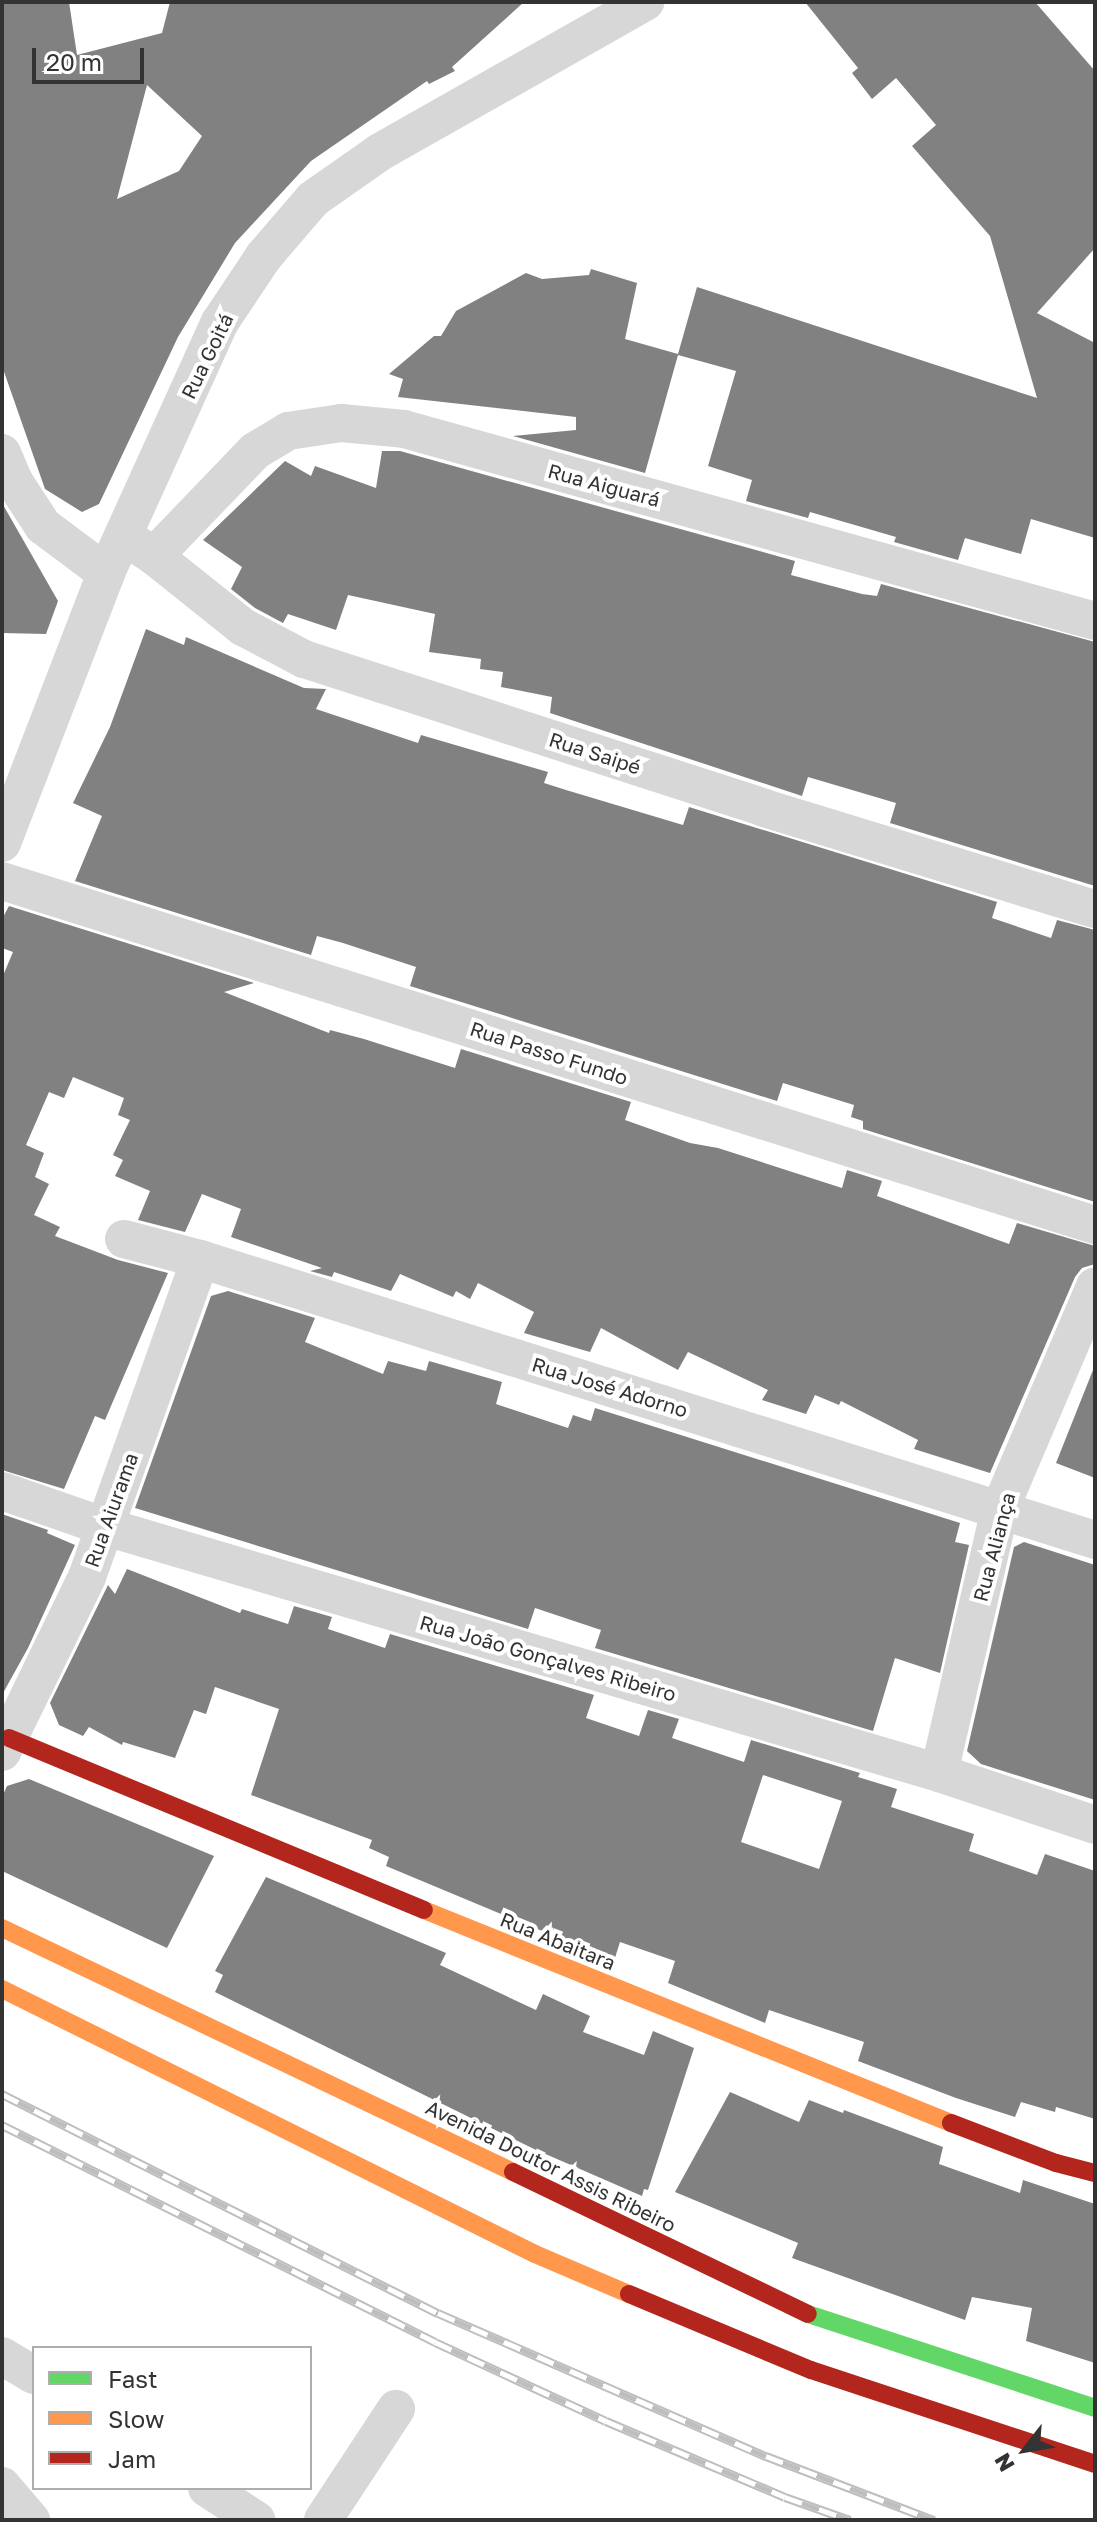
<!DOCTYPE html>
<html>
<head>
<meta charset="utf-8">
<style>
	body { margin:0 }
	#map { position:relative; width:1097px; height:2522px; overflow:hidden; background:#fff; font-family:"Golos Text",sans-serif }
	div>[style] { position:absolute }
	[style*='--x'] { left:calc(var(--x)*1px); top:calc(var(--y)*1px); width:calc(var(--w)*1px); rotate:calc(var(--a)*1deg) }
	.building>* { inset:0; background:#818181 }
	.street>* { height:38px; margin:-19px; padding:0 19px; transform-origin:19px; border-radius:19px; background:#d7d7d7 }
	.fast>* { height:18px; margin:-9px; padding:0 9px; transform-origin:9px; border-radius:9px; background:#63d668 }
	.slow>* { height:18px; margin:-9px; padding:0 9px; transform-origin:9px; border-radius:9px; background:#ff974d }
	.jam>* { height:18px; margin:-9px; padding:0 9px; transform-origin:9px; border-radius:9px; background:#b3261e }
	.rail>* { height:9px; margin-top:-4.5px; transform-origin:0; background:repeating-linear-gradient(90deg,#fff 0 18px,#bebebe 0 36px); box-sizing:border-box; border-block:2px solid #bebebe }
	span { translate:-50% -50%; white-space:nowrap; text-align:center; line-height:1.15; -webkit-text-stroke:8px #fff; paint-order:stroke }
	.street-label { font-size:20px; color:#333 }
	.frame { position:absolute; inset:0; border:4px solid #333; pointer-events:none }
	.legend { position:absolute; left:32px; top:2346px; width:280px; height:144px; box-sizing:border-box; background:#fff; border:2px solid #adadad; margin:0; padding:10px 14px; list-style:none; font-size:24px; color:#333 }
	.legend li { display:flex; align-items:center; gap:16px; height:40px }
	.legend b { width:40px; border:2px solid #adadad }
	.north { position:absolute; left:985px; top:2410px; width:80px; height:80px; -webkit-text-stroke:6px #fff; paint-order:stroke; rotate:239deg; font-size:22px; font-weight:700; line-height:32px; text-align:center; color:#333 }
	.north::after { content:''; display:block; margin:auto; width:28px; height:36px; background:#333; clip-path:polygon(50% 0,100% 100%,50% 72%,0 100%) }
	.scale { position:absolute; left:32px; top:48px; width:112px; height:36px; box-sizing:border-box; border:4px solid #333; border-top:0; padding-left:10px; font-size:24px; line-height:28px; white-space:nowrap; color:#333; -webkit-text-stroke:6px #fff; paint-order:stroke }
</style>
</head>
<body>
<div id="map">
	<div class="building">
		<i style="clip-path:polygon(evenodd,2px 2px,69px 2px,77px 55px,162px 33px,170px 2px,524px 2px,452px 67px,455px 71px,429px 84px,427px 81px,311px 161px,235px 243px,178px 337px,99px 504px,82px 512px,45px 489px,2px 366px,2px 2px,147px 85px,202px 136px,179px 171px,117px 199px,147px 85px)"></i>
		<i style="clip-path:polygon(805px 2px,1035px 2px,1095px 71px,1095px 248px,1037px 313px,1095px 343px,1095px 538px,1031px 519px,1021px 554px,965px 538px,958px 560px,894px 542px,896px 537px,810px 512px,808px 518px,746px 501px,752px 480px,708px 466px,736px 371px,678px 355px,645px 473px,513px 436px,576px 430px,576px 417px,398px 397px,403px 379px,389px 374px,434px 336px,441px 336px,456px 311px,526px 273px,542px 279px,589px 275px,591px 269px,637px 283px,625px 339px,678px 354px,697px 287px,1037px 398px,990px 236px,912px 146px,936px 125px,896px 78px,872px 99px,852px 73px,858px 68px)"></i>
		<i style="clip-path:polygon(382px 451px,400px 451px,795px 561px,791px 575px,862px 594px,877px 596px,881px 584px,1095px 642px,1095px 886px,890px 823px,896px 803px,808px 777px,802px 796px,550px 713px,552px 697px,501px 687px,503px 672px,480px 669px,481px 659px,429px 652px,435px 614px,348px 595px,336px 630px,288px 614px,283px 623px,255px 608px,231px 589px,242px 567px,203px 540px,285px 461px,311px 476px,315px 466px,376px 488px)"></i>
		<i style="clip-path:polygon(2px 503px,58px 601px,46px 634px,2px 633px)"></i>
		<i style="clip-path:polygon(146px 629px,184px 645px,186px 637px,304px 688px,326px 689px,316px 709px,418px 743px,421px 735px,548px 772px,544px 783px,566px 790px,683px 825px,689px 807px,997px 902px,992px 918px,1051px 938px,1057px 920px,1095px 930px,1095px 1202px,863px 1129px,863px 1121px,851px 1117px,854px 1105px,783px 1083px,777px 1101px,410px 986px,416px 967px,343px 943px,317px 936px,311px 955px,75px 881px,102px 816px,73px 803px,110px 727px)"></i>
		<i style="clip-path:polygon(9px 906px,254px 983px,224px 992px,329px 1033px,330px 1030px,364px 1039px,455px 1068px,461px 1049px,631px 1102px,625px 1120px,690px 1143px,718px 1148px,842px 1188px,847px 1170px,882px 1181px,877px 1196px,1009px 1244px,1017px 1223px,1095px 1246px,1095px 1264px,1082px 1268px,1075px 1277px,990px 1473px,914px 1449px,918px 1440px,841px 1401px,839px 1405px,815px 1395px,806px 1414px,762px 1400px,768px 1390px,688px 1352px,678px 1370px,601px 1328px,590px 1352px,524px 1333px,534px 1312px,478px 1283px,470px 1299px,456px 1291px,453px 1297px,400px 1274px,391px 1291px,334px 1272px,332px 1277px,310px 1271px,322px 1268px,231px 1237px,241px 1209px,202px 1194px,185px 1232px,138px 1220px,150px 1191px,115px 1176px,123px 1160px,113px 1155px,130px 1120px,118px 1115px,124px 1098px,73px 1077px,64px 1098px,49px 1092px,26px 1145px,44px 1153px,35px 1177px,49px 1184px,34px 1215px,60px 1227px,55px 1236px,118px 1260px,168px 1273px,105px 1420px,95px 1416px,64px 1489px,2px 1470px,2px 978px,13px 952px,2px 948px,2px 919px)"></i>
		<i style="clip-path:polygon(228px 1291px,315px 1318px,305px 1342px,383px 1374px,388px 1361px,426px 1371px,429px 1361px,502px 1382px,496px 1404px,568px 1428px,573px 1415px,591px 1421px,595px 1408px,960px 1523px,955px 1542px,969px 1545px,940px 1673px,895px 1658px,873px 1731px,595px 1648px,601px 1630px,535px 1608px,528px 1629px,135px 1508px,211px 1296px)"></i>
		<i style="clip-path:polygon(1093px 1370px,1095px 1370px,1095px 1478px,1056px 1463px)"></i>
		<i style="clip-path:polygon(2px 1514px,48px 1530px,47px 1533px,75px 1545px,28px 1648px,2px 1695px)"></i>
		<i style="clip-path:polygon(1024px 1542px,1095px 1565px,1095px 1800px,981px 1764px,967px 1751px,1014px 1547px)"></i>
		<i style="clip-path:polygon(evenodd,127px 1569px,240px 1613px,242px 1609px,288px 1624px,294px 1606px,332px 1617px,328px 1629px,385px 1648px,390px 1634px,594px 1695px,586px 1718px,639px 1736px,648px 1710px,679px 1719px,672px 1738px,744px 1762px,751px 1740px,860px 1773px,858px 1777px,897px 1789px,891px 1807px,974px 1834px,969px 1851px,1037px 1875px,1045px 1854px,1095px 1871px,1095px 2119px,1056px 2107px,1055px 2112px,1021px 2102px,1015px 2117px,956px 2098px,858px 2061px,864px 2042px,769px 2010px,765px 2023px,668px 1983px,675px 1961px,620px 1942px,614px 1961px,386px 1866px,389px 1857px,369px 1848px,372px 1840px,251px 1795px,279px 1709px,215px 1687px,206px 1714px,194px 1710px,175px 1758px,123px 1742px,122px 1745px,89px 1727px,83px 1736px,59px 1725px,50px 1703px,108px 1585px,115px 1594px,127px 1569px,763px 1775px,842px 1801px,819px 1869px,741px 1842px,763px 1775px)"></i>
		<i style="clip-path:polygon(29px 1779px,214px 1856px,167px 1948px,2px 1871px,2px 1797px,7px 1786px)"></i>
		<i style="clip-path:polygon(266px 1877px,446px 1953px,440px 1965px,536px 2010px,543px 1994px,590px 2016px,583px 2032px,644px 2055px,653px 2031px,694px 2048px,648px 2190px,644px 2189px,642px 2196px,534px 2149px,215px 1992px,223px 1975px,215px 1971px)"></i>
		<i style="clip-path:polygon(730px 2092px,799px 2122px,809px 2100px,843px 2113px,844px 2110px,943px 2147px,939px 2164px,1020px 2193px,1023px 2180px,1095px 2204px,1095px 2363px,1026px 2341px,1032px 2308px,972px 2297px,965px 2320px,792px 2258px,798px 2243px,675px 2192px)"></i>
	</div>
	<div class="street">
		<i style="--x:2;--y:453;--w:33;--a:67"></i>
		<i style="--x:15;--y:483;--w:51;--a:56.9"></i>
		<i style="--x:43;--y:526;--w:79;--a:36.7"></i>
		<i style="--x:125;--y:537;--w:35;--a:33"></i>
		<i style="--x:154;--y:556;--w:114;--a:38.6"></i>
		<i style="--x:243;--y:627;--w:69;--a:27.7"></i>
		<i style="--x:304;--y:659;--w:484;--a:17.9"></i>
		<i style="--x:764;--y:808;--w:346;--a:17"></i>
		<i style="--x:154;--y:556;--w:146;--a:-46.1"></i>
		<i style="--x:255;--y:451;--w:39;--a:-31"></i>
		<i style="--x:288;--y:431;--w:54;--a:-8.6"></i>
		<i style="--x:341;--y:423;--w:63;--a:5.4"></i>
		<i style="--x:404;--y:429;--w:717;--a:15.53"></i>
		<i style="--x:2;--y:843;--w:289;--a:-68.9"></i>
		<i style="--x:106;--y:573;--w:276;--a:-65.6"></i>
		<i style="--x:220;--y:322;--w:79;--a:-56.3"></i>
		<i style="--x:264;--y:256;--w:75;--a:-49.3"></i>
		<i style="--x:313;--y:199;--w:82;--a:-35"></i>
		<i style="--x:380;--y:152;--w:305;--a:-29.5"></i>
		<i style="--x:2;--y:881;--w:1146;--a:17.47"></i>
		<i style="--x:124;--y:1239;--w:79;--a:14.7"></i>
		<i style="--x:200;--y:1259;--w:938;--a:17.43"></i>
		<i style="--x:2;--y:1491;--w:110;--a:19.1"></i>
		<i style="--x:106;--y:1527;--w:869;--a:16.45"></i>
		<i style="--x:939;--y:1773;--w:164;--a:18.4"></i>
		<i style="--x:2;--y:1752;--w:195;--a:-64.1"></i>
		<i style="--x:87;--y:1577;--w:337;--a:-70.4"></i>
		<i style="--x:939;--y:1773;--w:271;--a:-77"></i>
		<i style="--x:1000;--y:1509;--w:242;--a:-66.9"></i>
		<i style="--x:2;--y:2356;--w:37;--a:31"></i>
		<i style="--x:2;--y:2486;--w:45;--a:49.5"></i>
		<i style="--x:207;--y:2488;--w:59;--a:33.1"></i>
		<i style="--x:323;--y:2520;--w:133;--a:-56.7"></i>
	</div>
	<div class="fast">
		<i style="--x:808;--y:2314;--w:302;--a:18.1"></i>
	</div>
	<div class="slow">
		<i style="--x:424;--y:1910;--w:568;--a:22.01"></i>
		<i style="--x:2;--y:1928;--w:566;--a:25.52"></i>
		<i style="--x:2;--y:1989;--w:595;--a:26.44"></i>
		<i style="--x:535;--y:2254;--w:102;--a:23.1"></i>
	</div>
	<div class="jam">
		<i style="--x:9;--y:1738;--w:449;--a:22.5"></i>
		<i style="--x:951;--y:2123;--w:112;--a:20.9"></i>
		<i style="--x:1056;--y:2163;--w:40;--a:14.4"></i>
		<i style="--x:513;--y:2172;--w:327;--a:25.7"></i>
		<i style="--x:629;--y:2294;--w:197;--a:22.7"></i>
		<i style="--x:811;--y:2370;--w:299;--a:18.3"></i>
	</div>
	<div class="rail">
		<i style="--x:2;--y:2094;--w:488;--a:26.7"></i>
		<i style="--x:438;--y:2313;--w:358;--a:23.6"></i>
		<i style="--x:766;--y:2456;--w:180;--a:20.9"></i>
		<i style="--x:2;--y:2125;--w:484;--a:26.6"></i>
		<i style="--x:435;--y:2342;--w:188;--a:24.8"></i>
		<i style="--x:606;--y:2421;--w:194;--a:23"></i>
		<i style="--x:785;--y:2497;--w:69;--a:19.5"></i>
	</div>
	<div class="street-label">
		<span style="left:207px;top:356px;rotate:-64deg">Rua Goitá</span>
		<span style="left:604px;top:485px;rotate:15deg">Rua Aiguará</span>
		<span style="left:595px;top:753px;rotate:18deg">Rua Saipé</span>
		<span style="left:549px;top:1053px;rotate:18deg">Rua Passo Fundo</span>
		<span style="left:610px;top:1387px;rotate:17deg">Rua José Adorno</span>
		<span style="left:111px;top:1510px;rotate:-70deg">Rua Aiurama</span>
		<span style="left:994px;top:1547px;rotate:-75deg">Rua Aliança</span>
		<span style="left:548px;top:1658px;rotate:16deg">Rua João Gonçalves Ribeiro</span>
		<span style="left:558px;top:1941px;rotate:22deg">Rua Abaitara</span>
		<span style="left:551px;top:2166px;rotate:26deg">Avenida Doutor Assis Ribeiro</span>
	</div>
	<div class="frame"></div>
	<ul class="legend">
	<li><b style="height:10px;background:#63d668"></b>Fast</li>
	<li><b style="height:10px;background:#ff974d"></b>Slow</li>
	<li><b style="height:10px;background:#b3261e"></b>Jam</li>
	</ul>
	<div class="north">N</div>
	<div class="scale">20 m</div>
</div>
</body>
</html>
